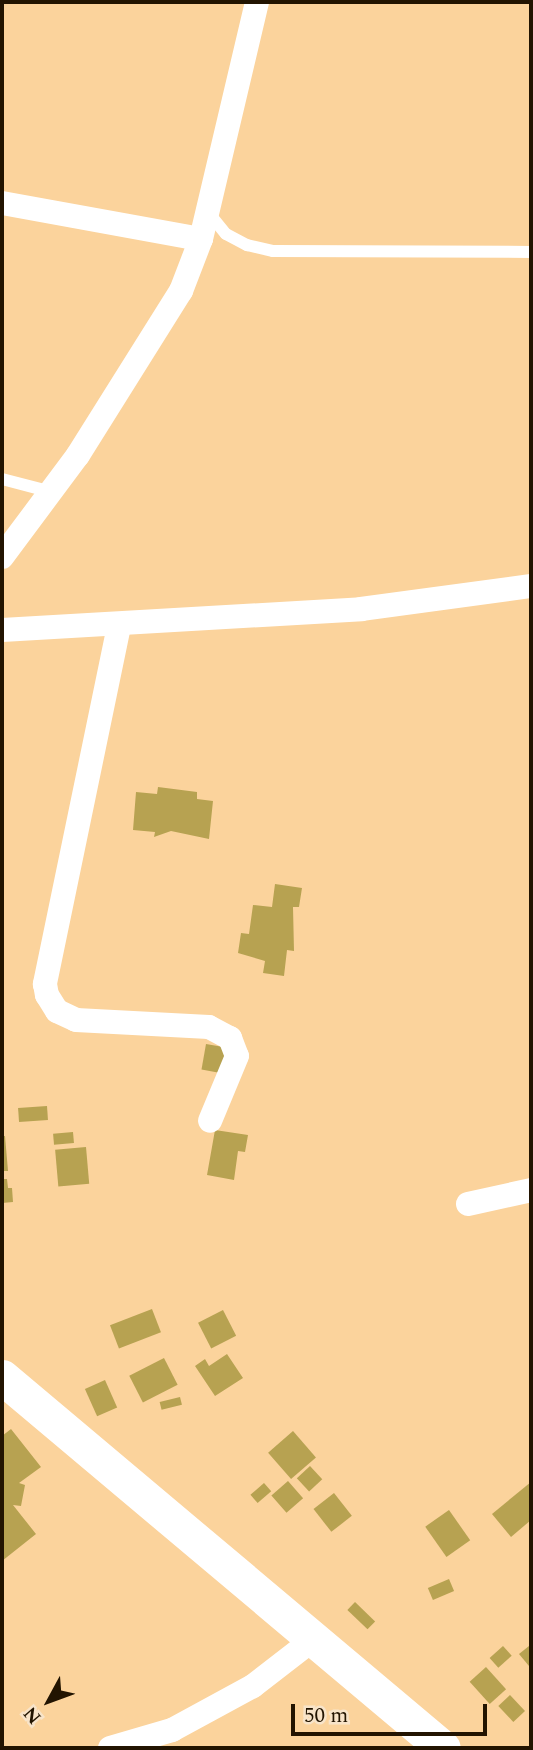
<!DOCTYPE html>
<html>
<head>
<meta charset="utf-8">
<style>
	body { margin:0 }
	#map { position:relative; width:533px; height:1750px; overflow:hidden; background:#fbd39c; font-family:Spectral,serif }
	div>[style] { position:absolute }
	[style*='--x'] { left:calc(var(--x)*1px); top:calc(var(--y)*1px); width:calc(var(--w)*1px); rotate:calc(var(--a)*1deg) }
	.building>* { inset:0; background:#b7a251; transform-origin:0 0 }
	.lane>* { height:12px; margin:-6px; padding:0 6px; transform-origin:6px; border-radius:6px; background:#fff }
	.street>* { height:24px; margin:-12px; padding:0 12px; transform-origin:12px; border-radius:12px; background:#fff }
	.secondary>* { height:35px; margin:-17.5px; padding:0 17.5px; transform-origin:17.5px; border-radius:17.5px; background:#fff }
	span { translate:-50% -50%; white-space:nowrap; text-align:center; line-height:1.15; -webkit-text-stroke:7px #f8e4c9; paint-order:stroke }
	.frame { position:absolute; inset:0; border:4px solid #221401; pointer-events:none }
	.north { position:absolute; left:14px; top:1666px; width:70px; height:70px; -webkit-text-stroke:5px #f8e4c9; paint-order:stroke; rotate:229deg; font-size:19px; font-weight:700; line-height:28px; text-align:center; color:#221401 }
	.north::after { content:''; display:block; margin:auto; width:24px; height:32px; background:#221401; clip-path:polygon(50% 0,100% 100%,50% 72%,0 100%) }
	.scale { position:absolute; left:291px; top:1704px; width:196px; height:32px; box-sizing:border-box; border:4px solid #221401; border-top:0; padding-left:9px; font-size:21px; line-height:24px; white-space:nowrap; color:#221401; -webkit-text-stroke:5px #f8e4c9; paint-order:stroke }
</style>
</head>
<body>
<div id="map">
	<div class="building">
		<i style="clip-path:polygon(158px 787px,197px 792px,197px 799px,213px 801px,209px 839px,171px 831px,154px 837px,155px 832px,133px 830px,136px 792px,157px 794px)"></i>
		<i style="clip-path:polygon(275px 884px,302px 888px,299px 907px,293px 907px,294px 951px,287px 950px,284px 976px,263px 973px,265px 961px,238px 953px,241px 933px,249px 934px,253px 905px,272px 907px)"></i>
		<i style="left:206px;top:1044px;width:22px;height:26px;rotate:10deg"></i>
		<i style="left:47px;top:1106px;width:14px;height:29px;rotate:86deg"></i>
		<i style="clip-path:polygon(215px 1130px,248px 1135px,245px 1152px,238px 1151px,234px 1180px,207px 1175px)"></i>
		<i style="left:73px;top:1132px;width:11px;height:20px;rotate:85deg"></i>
		<i style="clip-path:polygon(2px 1136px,5px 1136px,8px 1171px,2px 1171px)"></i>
		<i style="left:86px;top:1147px;width:37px;height:31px;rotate:85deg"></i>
		<i style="clip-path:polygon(2px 1179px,7px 1179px,8px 1188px,12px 1188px,13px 1202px,2px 1203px)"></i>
		<i style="left:152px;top:1309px;width:25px;height:45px;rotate:69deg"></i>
		<i style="left:223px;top:1310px;width:29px;height:28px;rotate:63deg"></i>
		<i style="clip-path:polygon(227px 1354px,243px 1378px,215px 1396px,195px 1366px,205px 1359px,209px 1366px)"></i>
		<i style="left:164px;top:1358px;width:30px;height:39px;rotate:63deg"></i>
		<i style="left:105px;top:1380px;width:30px;height:22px;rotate:66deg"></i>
		<i style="left:180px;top:1397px;width:8px;height:21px;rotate:76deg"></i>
		<i style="clip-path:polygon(11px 1429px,41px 1467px,19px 1483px,25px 1485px,21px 1506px,13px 1505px,36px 1534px,2px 1561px,2px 1436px)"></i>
		<i style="left:293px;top:1431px;width:35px;height:33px;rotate:49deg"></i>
		<i style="left:310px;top:1466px;width:18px;height:18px;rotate:47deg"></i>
		<i style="left:288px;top:1481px;width:23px;height:22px;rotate:49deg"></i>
		<i style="clip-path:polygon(531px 1482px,531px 1520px,511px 1537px,492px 1514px)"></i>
		<i style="left:264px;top:1483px;width:11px;height:18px;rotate:49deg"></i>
		<i style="left:334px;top:1493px;width:29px;height:26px;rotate:52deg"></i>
		<i style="left:449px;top:1510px;width:37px;height:29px;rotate:55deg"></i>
		<i style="left:449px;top:1579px;width:13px;height:23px;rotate:67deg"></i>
		<i style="left:355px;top:1602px;width:28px;height:11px;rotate:44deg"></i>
		<i style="left:503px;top:1646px;width:13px;height:18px;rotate:48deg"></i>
		<i style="clip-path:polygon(529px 1646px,531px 1649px,529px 1666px,519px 1654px)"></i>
		<i style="left:486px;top:1667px;width:30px;height:22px;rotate:48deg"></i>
		<i style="left:510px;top:1695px;width:22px;height:16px;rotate:47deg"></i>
	</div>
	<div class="lane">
		<i style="--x:208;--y:212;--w:28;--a:51"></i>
		<i style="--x:226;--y:234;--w:24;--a:28"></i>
		<i style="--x:247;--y:245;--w:27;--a:13"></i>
		<i style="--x:273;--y:251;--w:258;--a:0.2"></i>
		<i style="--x:2;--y:479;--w:48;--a:14.6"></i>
	</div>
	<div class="street">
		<i style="--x:2;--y:203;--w:202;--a:10.3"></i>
		<i style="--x:2;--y:557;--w:127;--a:-53.3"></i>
		<i style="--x:78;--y:455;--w:194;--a:-57.9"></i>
		<i style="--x:181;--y:291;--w:56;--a:-69"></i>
		<i style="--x:201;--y:239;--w:244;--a:-76.7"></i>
		<i style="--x:119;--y:626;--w:366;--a:101.7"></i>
		<i style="--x:45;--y:984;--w:11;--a:80"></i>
		<i style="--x:47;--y:995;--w:19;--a:58"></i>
		<i style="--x:57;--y:1011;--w:21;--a:25"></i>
		<i style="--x:76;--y:1020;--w:133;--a:3"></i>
		<i style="--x:209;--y:1027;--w:24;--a:28"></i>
		<i style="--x:230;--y:1038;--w:19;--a:69"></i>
		<i style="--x:237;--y:1056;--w:70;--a:112.6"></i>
		<i style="--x:2;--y:630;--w:360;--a:-3.3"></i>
		<i style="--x:361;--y:609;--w:172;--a:-7.7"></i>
		<i style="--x:468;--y:1204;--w:65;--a:-12.5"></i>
		<i style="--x:110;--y:1748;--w:65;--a:-16.2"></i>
		<i style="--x:172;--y:1730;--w:92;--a:-28.5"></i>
		<i style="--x:253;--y:1686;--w:78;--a:-37.7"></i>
	</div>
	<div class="secondary">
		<i style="--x:2;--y:1377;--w:576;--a:40.07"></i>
	</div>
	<div class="frame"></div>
	<div class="north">N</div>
	<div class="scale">50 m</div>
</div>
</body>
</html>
